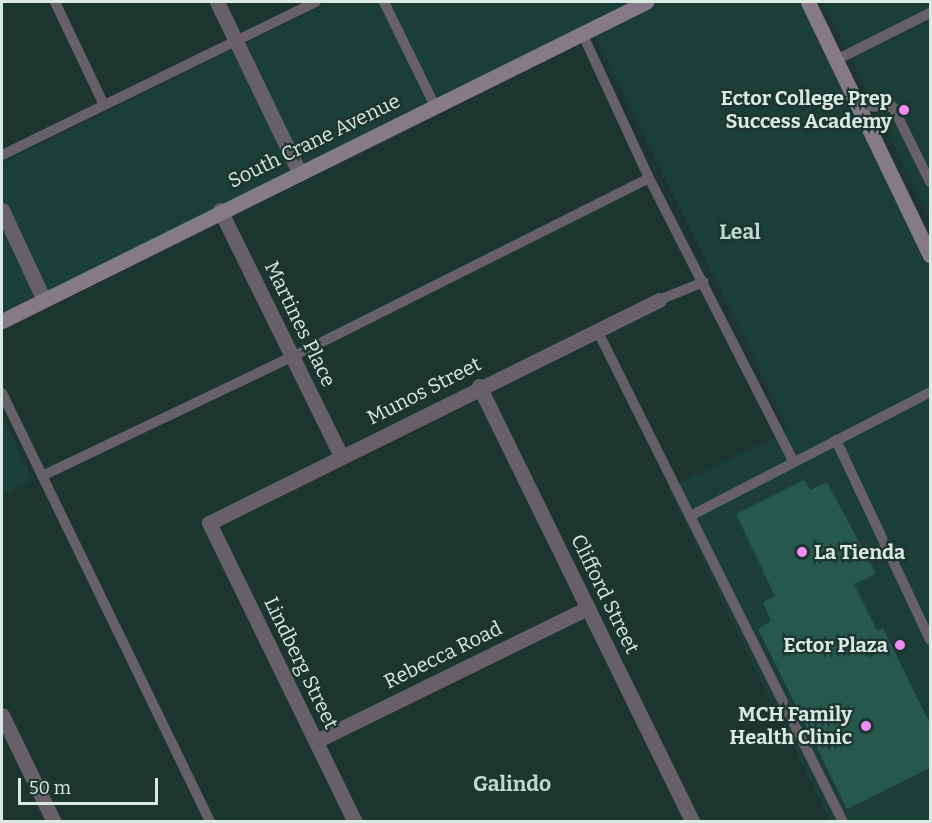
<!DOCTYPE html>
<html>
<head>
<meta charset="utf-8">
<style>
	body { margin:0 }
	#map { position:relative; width:932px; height:823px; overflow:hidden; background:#1c352f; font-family:Bitter,serif }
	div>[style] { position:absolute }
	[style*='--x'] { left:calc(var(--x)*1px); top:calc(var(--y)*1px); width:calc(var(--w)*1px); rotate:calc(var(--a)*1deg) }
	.built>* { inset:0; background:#1b3f36 }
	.building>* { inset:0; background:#27584c }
	.lane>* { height:10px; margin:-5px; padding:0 5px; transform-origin:5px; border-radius:5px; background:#676067 }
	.street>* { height:15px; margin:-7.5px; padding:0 7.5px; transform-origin:7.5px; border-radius:7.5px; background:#676067 }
	.secondary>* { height:15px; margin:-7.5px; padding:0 7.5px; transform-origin:7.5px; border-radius:7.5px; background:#877a87 }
	.dots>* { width:16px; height:16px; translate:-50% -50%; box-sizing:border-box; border:3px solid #1c352f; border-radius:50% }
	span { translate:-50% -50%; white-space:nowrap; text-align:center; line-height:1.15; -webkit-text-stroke:4.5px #1c352f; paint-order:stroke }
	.poi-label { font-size:20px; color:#dae9e4; font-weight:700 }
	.right { translate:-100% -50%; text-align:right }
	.left { translate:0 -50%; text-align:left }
	.street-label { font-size:20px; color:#dae9e4 }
	.neighbourhood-label { font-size:21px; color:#bbd9d0; font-weight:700 }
	.frame { position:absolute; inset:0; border:3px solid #dae9e4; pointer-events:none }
	.scale { position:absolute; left:18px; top:778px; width:140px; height:27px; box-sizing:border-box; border:3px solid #dae9e4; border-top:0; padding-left:8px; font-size:18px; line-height:21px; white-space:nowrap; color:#dae9e4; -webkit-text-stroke:4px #1c352f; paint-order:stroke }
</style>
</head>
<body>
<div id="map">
	<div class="built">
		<i style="clip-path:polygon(330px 2px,808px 2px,930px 253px,930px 821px,830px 821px,668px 489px,789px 430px,592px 29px,2px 319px,2px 163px)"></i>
		<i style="clip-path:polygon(823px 2px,930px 2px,930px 218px)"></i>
		<i style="clip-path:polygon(2px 415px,33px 480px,2px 496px)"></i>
	</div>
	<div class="building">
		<i style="clip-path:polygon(804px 480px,810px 490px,827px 482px,876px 574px,854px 584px,877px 631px,883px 628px,930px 724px,930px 768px,847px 809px,758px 629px,771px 621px,763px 602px,775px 596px,736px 514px)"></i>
	</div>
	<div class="lane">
		<i style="--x:55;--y:2;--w:114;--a:64.6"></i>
		<i style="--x:384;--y:2;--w:114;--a:63.9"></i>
		<i style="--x:582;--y:33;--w:160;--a:65.2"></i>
		<i style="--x:649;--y:178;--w:319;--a:63"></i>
		<i style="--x:836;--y:60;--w:105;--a:-26.6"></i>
		<i style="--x:858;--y:106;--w:35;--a:2"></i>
		<i style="--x:893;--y:107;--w:84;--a:63.7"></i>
		<i style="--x:2;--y:155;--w:349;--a:-26"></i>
		<i style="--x:659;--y:300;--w:48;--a:-21.8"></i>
		<i style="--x:597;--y:330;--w:550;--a:63.43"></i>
		<i style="--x:2;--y:393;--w:477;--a:64.1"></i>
		<i style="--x:836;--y:440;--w:221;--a:64.8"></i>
		<i style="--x:42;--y:476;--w:277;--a:-25.5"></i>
		<i style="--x:292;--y:357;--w:399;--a:-26.6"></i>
		<i style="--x:692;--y:515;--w:268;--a:-27.3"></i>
	</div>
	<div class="street">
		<i style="--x:217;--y:2;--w:189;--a:64.2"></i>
		<i style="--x:2;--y:210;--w:99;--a:65"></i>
		<i style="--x:220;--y:210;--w:274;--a:63.8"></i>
		<i style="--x:479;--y:386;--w:486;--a:63.9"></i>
		<i style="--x:2;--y:715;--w:119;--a:64.1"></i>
		<i style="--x:316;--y:741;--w:303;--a:-26.1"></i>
		<i style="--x:355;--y:822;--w:333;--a:-116"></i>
		<i style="--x:209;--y:523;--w:502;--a:-26.36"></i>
	</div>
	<div class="secondary">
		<i style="--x:808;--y:2;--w:281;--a:64.3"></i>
		<i style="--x:2;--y:321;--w:719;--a:-26.35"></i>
	</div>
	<div class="dots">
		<i style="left:904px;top:110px;background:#f18bf5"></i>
		<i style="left:802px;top:552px;background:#f18bf5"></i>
		<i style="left:900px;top:645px;background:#f18bf5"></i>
		<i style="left:866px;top:726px;background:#f18bf5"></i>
	</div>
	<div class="poi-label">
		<span class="right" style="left:892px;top:110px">Ector College Prep<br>Success Academy</span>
		<span class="left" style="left:814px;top:552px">La Tienda</span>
		<span class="right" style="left:888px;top:645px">Ector Plaza</span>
		<span class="right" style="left:852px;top:726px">MCH Family<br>Health Clinic</span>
	</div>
	<div class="street-label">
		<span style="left:314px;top:141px;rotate:-26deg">South Crane Avenue</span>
		<span style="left:300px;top:324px;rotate:64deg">Martines Place</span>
		<span style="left:424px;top:391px;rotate:-27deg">Munos Street</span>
		<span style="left:605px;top:594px;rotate:64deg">Clifford Street</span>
		<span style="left:443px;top:655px;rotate:-26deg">Rebecca Road</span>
		<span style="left:301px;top:663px;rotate:64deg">Lindberg Street</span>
	</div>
	<div class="neighbourhood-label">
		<span style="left:740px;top:232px">Leal</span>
		<span style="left:512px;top:784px">Galindo</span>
	</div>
	<div class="frame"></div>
	<div class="scale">50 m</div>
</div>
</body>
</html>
